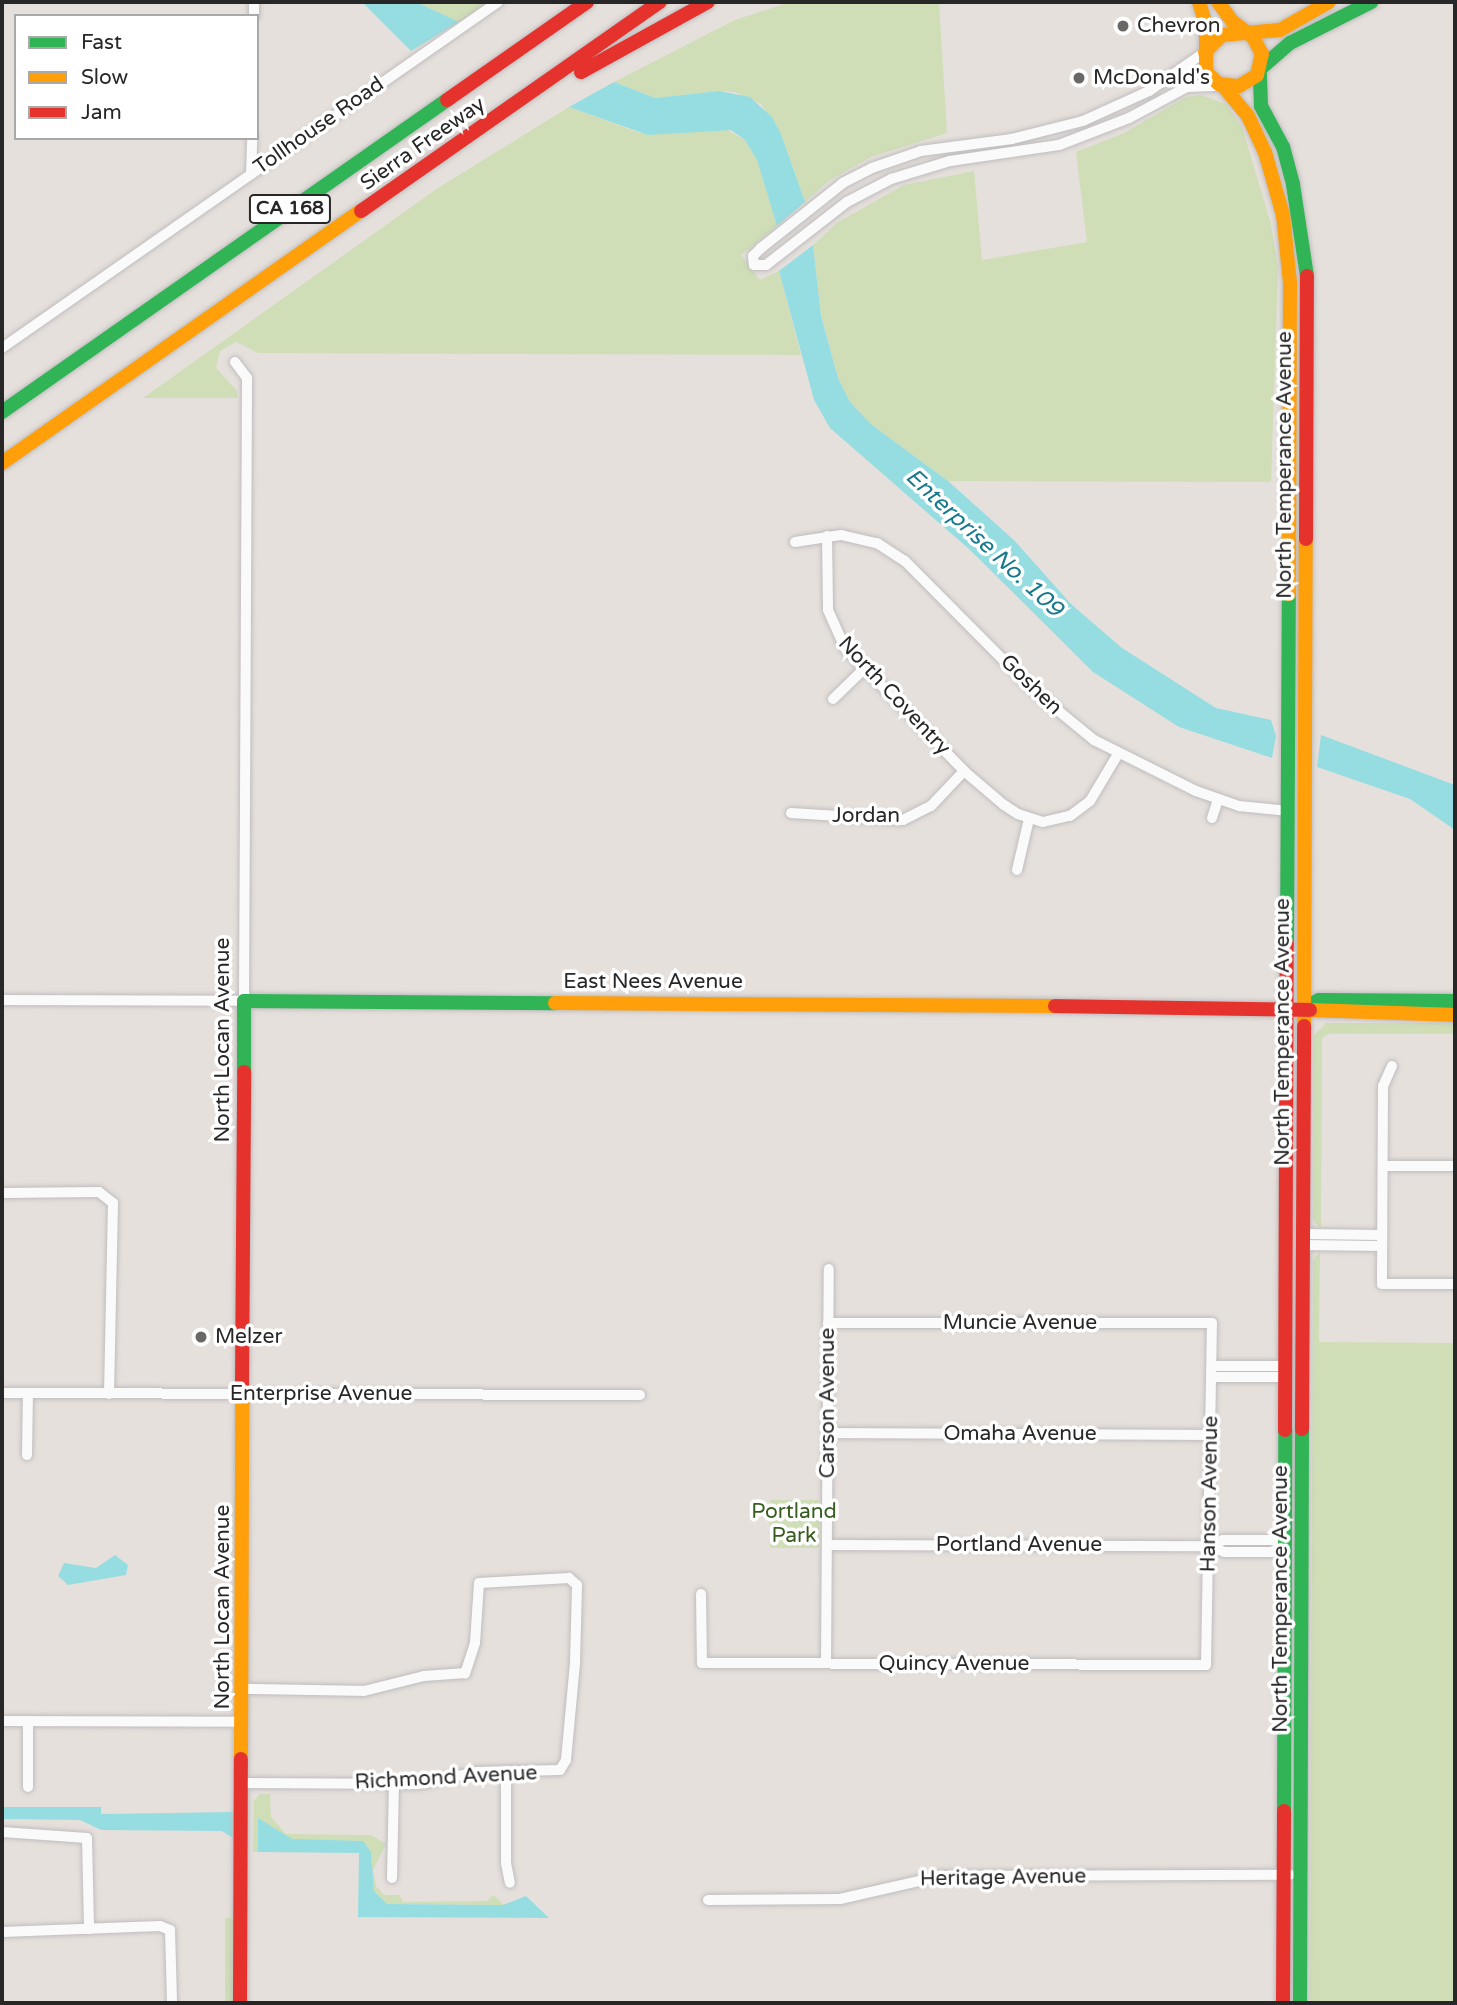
<!DOCTYPE html>
<html>
<head>
<meta charset="utf-8">
<style>
	body { margin:0 }
	#map { position:relative; width:1457px; height:2005px; overflow:hidden; background:#e6e0dc; font-family:"Varela Round",sans-serif }
	div>[style] { position:absolute }
	[style*='--x'] { left:calc(var(--x)*1px); top:calc(var(--y)*1px); width:calc(var(--w)*1px); rotate:calc(var(--a)*1deg) }
	.green>* { inset:0; background:#cfdeb7; transform-origin:0 0 }
	.water>* { inset:0; background:#96dde2 }
	.roads { filter:drop-shadow(0 0 2px #bfbdbe) drop-shadow(0 0 2px #bfbdbe) }
	.street>* { height:10px; margin:-5px; padding:0 5px; transform-origin:5px; border-radius:5px; background:#fbfafa }
	.fast>* { height:14px; margin:-7px; padding:0 7px; transform-origin:7px; border-radius:7px; background:#30b455 }
	.slow>* { height:14px; margin:-7px; padding:0 7px; transform-origin:7px; border-radius:7px; background:#ff9f0a }
	.jam>* { height:14px; margin:-7px; padding:0 7px; transform-origin:7px; border-radius:7px; background:#e5322d }
	.dots>* { width:19px; height:19px; translate:-50% -50%; box-sizing:border-box; border:4px solid #fff; border-radius:50% }
	span { translate:-50% -50%; white-space:nowrap; text-align:center; line-height:1.15; -webkit-text-stroke:7px #fff; paint-order:stroke }
	.shield-label span { padding:2px 5px; background:#fff; border:2px solid; border-radius:5px; -webkit-text-stroke-width:0 }
	.shield-label { font-size:19px; color:#272727; font-weight:700 }
	.poi-label { font-size:21px; color:#272727 }
	.left { translate:0 -50%; text-align:left }
	.street-label { font-size:21px; color:#272727 }
	.park-label { font-size:21px; color:#375d1e }
	.water-label { font-size:23px; color:#17798b; font-style:italic }
	.frame { position:absolute; inset:0; border:4px solid #272727; pointer-events:none }
	.legend { position:absolute; left:14px; top:14px; width:245px; height:126px; box-sizing:border-box; background:#fff; border:2px solid #a9a9a9; margin:0; padding:9px 12px; list-style:none; font-size:21px; color:#272727 }
	.legend li { display:flex; align-items:center; gap:14px; height:35px }
	.legend b { width:35px; border:2px solid #a9a9a9 }
</style>
</head>
<body>
<div id="map">
	<div class="green">
		<i style="clip-path:polygon(416px 2px,488px 2px,459px 22px)"></i>
		<i style="clip-path:polygon(790px 2px,939px 2px,947px 133px,871px 157px,830px 180px,805px 202px,781px 134px,761px 104px,735px 92px,719px 91px,655px 98px,614px 82px,735px 20px)"></i>
		<i style="clip-path:polygon(1201px 95px,1226px 104px,1242px 127px,1271px 224px,1278px 268px,1271px 482px,948px 481px,872px 425px,850px 402px,838px 378px,821px 316px,813px 245px,838px 222px,904px 185px,974px 171px,982px 260px,1087px 242px,1076px 152px,1124px 133px,1186px 97px)"></i>
		<i style="clip-path:polygon(569px 107px,640px 133px,724px 128px,745px 140px,757px 160px,777px 226px,741px 255px,760px 280px,779px 271px,801px 355px,258px 353px,236px 342px,220px 351px,216px 368px,237px 391px,238px 398px,143px 398px,438px 188px)"></i>
		<i style="clip-path:polygon(1326px 1023px,1455px 1023px,1455px 1034px,1329px 1034px,1322px 1038px,1321px 1229px,1313px 1220px,1314px 1035px)"></i>
		<i style="clip-path:polygon(1320px 1251px,1319px 1342px,1455px 1343px,1455px 2003px,1310px 2003px,1313px 1260px)"></i>
		<i style="left:770px;top:1500px;width:49px;height:48px"></i>
		<i style="clip-path:polygon(260px 1794px,270px 1794px,271px 1817px,286px 1834px,371px 1835px,386px 1844px,373px 1870px,376px 1886px,384px 1895px,400px 1895px,403px 1902px,487px 1901px,494px 1895px,504px 1905px,387px 1904px,374px 1891px,371px 1852px,363px 1841px,292px 1840px,258px 1818px,258px 1852px,253px 1852px,254px 1801px)"></i>
		<i style="left:225px;top:1918px;width:8px;height:85px"></i>
	</div>
	<div class="water">
		<i style="clip-path:polygon(362px 2px,416px 2px,459px 22px,411px 51px)"></i>
		<i style="clip-path:polygon(614px 82px,655px 98px,719px 91px,750px 97px,772px 117px,781px 134px,805px 202px,777px 226px,757px 160px,745px 140px,731px 130px,648px 135px,569px 107px)"></i>
		<i style="clip-path:polygon(813px 245px,821px 316px,838px 378px,850px 402px,872px 425px,948px 481px,1015px 541px,1071px 604px,1122px 648px,1216px 708px,1271px 720px,1276px 736px,1272px 758px,1179px 727px,1093px 672px,969px 549px,830px 428px,814px 400px,779px 271px)"></i>
		<i style="clip-path:polygon(1321px 735px,1455px 785px,1455px 830px,1410px 799px,1317px 767px)"></i>
		<i style="clip-path:polygon(115px 1555px,128px 1565px,126px 1575px,68px 1585px,58px 1576px,64px 1563px,96px 1568px)"></i>
		<i style="clip-path:polygon(2px 1807px,101px 1807px,101px 1814px,234px 1812px,233px 1838px,222px 1831px,101px 1830px,80px 1820px,2px 1819px)"></i>
		<i style="clip-path:polygon(258px 1818px,292px 1839px,363px 1841px,371px 1852px,374px 1891px,387px 1904px,503px 1905px,526px 1896px,549px 1918px,358px 1917px,359px 1853px,258px 1852px)"></i>
	</div>
	<div class="roads">
		<div class="street">
			<i style="--x:254;--y:16;--w:14;--a:-90"></i>
			<i style="--x:1205;--y:52;--w:68;--a:145.1"></i>
			<i style="--x:1149;--y:91;--w:72;--a:155.6"></i>
			<i style="--x:1083;--y:121;--w:73;--a:165.8"></i>
			<i style="--x:1012;--y:139;--w:92;--a:172.5"></i>
			<i style="--x:921;--y:151;--w:52;--a:160.9"></i>
			<i style="--x:872;--y:168;--w:33;--a:153"></i>
			<i style="--x:843;--y:183;--w:105;--a:141.6"></i>
			<i style="--x:761;--y:248;--w:11;--a:135"></i>
			<i style="--x:753;--y:256;--w:9;--a:84"></i>
			<i style="--x:754;--y:265;--w:12;--a:0"></i>
			<i style="--x:766;--y:265;--w:103;--a:-37.9"></i>
			<i style="--x:847;--y:202;--w:50;--a:-27.6"></i>
			<i style="--x:891;--y:179;--w:62;--a:-17"></i>
			<i style="--x:950;--y:161;--w:110;--a:-8.4"></i>
			<i style="--x:1059;--y:145;--w:75;--a:-21.1"></i>
			<i style="--x:1129;--y:118;--w:66;--a:-28.1"></i>
			<i style="--x:1187;--y:87;--w:33;--a:-2"></i>
			<i style="--x:251;--y:174;--w:36;--a:-88"></i>
			<i style="--x:2;--y:348;--w:605;--a:-34.9"></i>
			<i style="--x:827;--y:536;--w:74;--a:89.2"></i>
			<i style="--x:828;--y:610;--w:42;--a:65.9"></i>
			<i style="--x:845;--y:648;--w:171;--a:45.9"></i>
			<i style="--x:964;--y:771;--w:52;--a:40.4"></i>
			<i style="--x:1004;--y:805;--w:17;--a:33"></i>
			<i style="--x:1018;--y:814;--w:26;--a:18"></i>
			<i style="--x:1043;--y:822;--w:28;--a:-13"></i>
			<i style="--x:1070;--y:816;--w:25;--a:-37"></i>
			<i style="--x:1090;--y:801;--w:55;--a:-59.2"></i>
			<i style="--x:795;--y:542;--w:47;--a:-8.7"></i>
			<i style="--x:841;--y:535;--w:37;--a:13"></i>
			<i style="--x:877;--y:543;--w:33;--a:33"></i>
			<i style="--x:905;--y:561;--w:182;--a:45.2"></i>
			<i style="--x:1033;--y:690;--w:79;--a:39.3"></i>
			<i style="--x:1094;--y:740;--w:114;--a:26.6"></i>
			<i style="--x:1196;--y:791;--w:46;--a:19.2"></i>
			<i style="--x:1239;--y:806;--w:50;--a:5.7"></i>
			<i style="--x:833;--y:699;--w:45;--a:-44.1"></i>
			<i style="--x:791;--y:813;--w:112;--a:3.6"></i>
			<i style="--x:903;--y:820;--w:31;--a:-27"></i>
			<i style="--x:931;--y:806;--w:48;--a:-46.7"></i>
			<i style="--x:1212;--y:818;--w:20;--a:-72"></i>
			<i style="--x:1017;--y:870;--w:52;--a:-76.8"></i>
			<i style="--x:2;--y:1000;--w:242;--a:0.2"></i>
			<i style="--x:244;--y:1001;--w:623;--a:-89.72"></i>
			<i style="--x:247;--y:378;--w:20;--a:-127"></i>
			<i style="--x:1392;--y:1066;--w:22;--a:114"></i>
			<i style="--x:1383;--y:1086;--w:198;--a:90.3"></i>
			<i style="--x:1382;--y:1284;--w:73;--a:0"></i>
			<i style="--x:1383;--y:1166;--w:72;--a:0"></i>
			<i style="--x:2;--y:1193;--w:97;--a:-0.6"></i>
			<i style="--x:99;--y:1192;--w:18;--a:38"></i>
			<i style="--x:113;--y:1203;--w:191;--a:91.2"></i>
			<i style="--x:1303;--y:1234;--w:79;--a:0.7"></i>
			<i style="--x:1303;--y:1245;--w:79;--a:0.7"></i>
			<i style="--x:1212;--y:1366;--w:75;--a:0"></i>
			<i style="--x:1212;--y:1377;--w:75;--a:0"></i>
			<i style="--x:2;--y:1393;--w:638;--a:0.18"></i>
			<i style="--x:829;--y:1433;--w:381;--a:0.3"></i>
			<i style="--x:27;--y:1455;--w:62;--a:-89.1"></i>
			<i style="--x:828;--y:1545;--w:381;--a:0.2"></i>
			<i style="--x:1209;--y:1546;--w:17;--a:21"></i>
			<i style="--x:1225;--y:1552;--w:46;--a:0"></i>
			<i style="--x:1271;--y:1552;--w:17;--a:-21"></i>
			<i style="--x:1209;--y:1546;--w:15;--a:-23"></i>
			<i style="--x:1223;--y:1540;--w:50;--a:0"></i>
			<i style="--x:1273;--y:1540;--w:14;--a:25"></i>
			<i style="--x:701;--y:1594;--w:69;--a:89.2"></i>
			<i style="--x:702;--y:1663;--w:504;--a:0.23"></i>
			<i style="--x:1206;--y:1665;--w:342;--a:-89"></i>
			<i style="--x:1212;--y:1323;--w:384;--a:180"></i>
			<i style="--x:826;--y:1663;--w:394;--a:-89.6"></i>
			<i style="--x:2;--y:1721;--w:241;--a:0.2"></i>
			<i style="--x:28;--y:1721;--w:66;--a:90"></i>
			<i style="--x:506;--y:1771;--w:92;--a:90"></i>
			<i style="--x:506;--y:1863;--w:20;--a:79"></i>
			<i style="--x:242;--y:1783;--w:176;--a:0.3"></i>
			<i style="--x:418;--y:1784;--w:60;--a:-11.5"></i>
			<i style="--x:477;--y:1772;--w:83;--a:-1.4"></i>
			<i style="--x:560;--y:1770;--w:12;--a:-59"></i>
			<i style="--x:566;--y:1760;--w:97;--a:-84.7"></i>
			<i style="--x:575;--y:1663;--w:78;--a:-88.5"></i>
			<i style="--x:577;--y:1585;--w:11;--a:-139"></i>
			<i style="--x:569;--y:1578;--w:90;--a:176.8"></i>
			<i style="--x:479;--y:1583;--w:60;--a:93.8"></i>
			<i style="--x:475;--y:1643;--w:32;--a:108"></i>
			<i style="--x:465;--y:1673;--w:41;--a:175.8"></i>
			<i style="--x:424;--y:1676;--w:62;--a:166"></i>
			<i style="--x:364;--y:1691;--w:120;--a:-179"></i>
			<i style="--x:2;--y:1832;--w:85;--a:4"></i>
			<i style="--x:87;--y:1838;--w:91;--a:88.7"></i>
			<i style="--x:392;--y:1878;--w:94;--a:-88.8"></i>
			<i style="--x:708;--y:1900;--w:132;--a:-0.4"></i>
			<i style="--x:840;--y:1899;--w:104;--a:-12.8"></i>
			<i style="--x:941;--y:1876;--w:349;--a:-0.2"></i>
			<i style="--x:2;--y:1932;--w:158;--a:-2.2"></i>
			<i style="--x:160;--y:1926;--w:11;--a:22"></i>
			<i style="--x:170;--y:1930;--w:73;--a:88.4"></i>
		</div>
		<div class="fast">
			<i style="--x:1307;--y:276;--w:93;--a:-98.7"></i>
			<i style="--x:1293;--y:184;--w:38;--a:-105"></i>
			<i style="--x:1283;--y:147;--w:47;--a:-118.2"></i>
			<i style="--x:1261;--y:106;--w:37;--a:-92"></i>
			<i style="--x:1260;--y:69;--w:40;--a:-41"></i>
			<i style="--x:1290;--y:43;--w:91;--a:-26.8"></i>
			<i style="--x:2;--y:412;--w:543;--a:-35.04"></i>
			<i style="--x:1287;--y:944;--w:350;--a:-89.7"></i>
			<i style="--x:1304;--y:1008;--w:17;--a:-28"></i>
			<i style="--x:1319;--y:1000;--w:136;--a:0.4"></i>
			<i style="--x:244;--y:1072;--w:71;--a:-90"></i>
			<i style="--x:244;--y:1001;--w:311;--a:0.4"></i>
			<i style="--x:1284;--y:1811;--w:381;--a:-89.8"></i>
			<i style="--x:1300;--y:2003;--w:574;--a:-89.8"></i>
		</div>
		<div class="slow">
			<i style="--x:1199;--y:2;--w:24;--a:73"></i>
			<i style="--x:1206;--y:25;--w:47;--a:90"></i>
			<i style="--x:1206;--y:72;--w:18;--a:43"></i>
			<i style="--x:1219;--y:84;--w:20;--a:6"></i>
			<i style="--x:1239;--y:86;--w:21;--a:-31"></i>
			<i style="--x:1257;--y:75;--w:22;--a:-77"></i>
			<i style="--x:1262;--y:54;--w:19;--a:-118"></i>
			<i style="--x:1253;--y:37;--w:26;--a:-143"></i>
			<i style="--x:1232;--y:21;--w:24;--a:-126"></i>
			<i style="--x:1205;--y:52;--w:24;--a:-45"></i>
			<i style="--x:1222;--y:35;--w:58;--a:-4.9"></i>
			<i style="--x:1280;--y:30;--w:56;--a:-29.7"></i>
			<i style="--x:1223;--y:86;--w:39;--a:50"></i>
			<i style="--x:1248;--y:116;--w:40;--a:65"></i>
			<i style="--x:1265;--y:152;--w:66;--a:74.1"></i>
			<i style="--x:1283;--y:215;--w:68;--a:84.1"></i>
			<i style="--x:1290;--y:283;--w:311;--a:90.2"></i>
			<i style="--x:2;--y:463;--w:439;--a:-35.1"></i>
			<i style="--x:555;--y:1003;--w:500;--a:0.34"></i>
			<i style="--x:1310;--y:1010;--w:145;--a:2"></i>
			<i style="--x:1304;--y:1026;--w:487;--a:-89.8"></i>
			<i style="--x:241;--y:1759;--w:373;--a:-89.8"></i>
		</div>
		<div class="jam">
			<i style="--x:581;--y:72;--w:145;--a:-28.9"></i>
			<i style="--x:447;--y:100;--w:171;--a:-35"></i>
			<i style="--x:361;--y:211;--w:365;--a:-35"></i>
			<i style="--x:1306;--y:539;--w:263;--a:-89.8"></i>
			<i style="--x:1055;--y:1006;--w:255;--a:0.9"></i>
			<i style="--x:242;--y:1386;--w:314;--a:-89.6"></i>
			<i style="--x:1302;--y:1429;--w:403;--a:-89.7"></i>
			<i style="--x:1285;--y:1430;--w:486;--a:-89.8"></i>
			<i style="--x:240;--y:2003;--w:244;--a:-89.8"></i>
			<i style="--x:1283;--y:2003;--w:192;--a:-89.7"></i>
		</div>
	</div>
	<div class="dots">
		<i style="left:1123px;top:26px;background:#6a6866"></i>
		<i style="left:1079px;top:78px;background:#6a6866"></i>
		<i style="left:201px;top:1337px;background:#6a6866"></i>
	</div>
	<div class="shield-label">
		<span style="left:290px;top:209px">CA 168</span>
	</div>
	<div class="poi-label">
		<span class="left" style="left:1137px;top:26px">Chevron</span>
		<span class="left" style="left:1093px;top:78px">McDonald's</span>
		<span class="left" style="left:215px;top:1337px">Melzer</span>
	</div>
	<div class="street-label">
		<span style="left:319px;top:126px;rotate:-35deg">Tollhouse Road</span>
		<span style="left:423px;top:144px;rotate:-35deg">Sierra Freeway</span>
		<span style="left:1285px;top:465px;rotate:-90deg">North Temperance Avenue</span>
		<span style="left:1031px;top:685px;rotate:44deg">Goshen</span>
		<span style="left:894px;top:696px;rotate:47deg">North Coventry</span>
		<span style="left:866px;top:816px">Jordan</span>
		<span style="left:653px;top:982px">East Nees Avenue</span>
		<span style="left:1283px;top:1032px;rotate:-90deg">North Temperance Avenue</span>
		<span style="left:223px;top:1040px;rotate:-90deg">North Locan Avenue</span>
		<span style="left:1020px;top:1323px">Muncie Avenue</span>
		<span style="left:321px;top:1394px">Enterprise Avenue</span>
		<span style="left:828px;top:1403px;rotate:-90deg">Carson Avenue</span>
		<span style="left:1020px;top:1434px">Omaha Avenue</span>
		<span style="left:1210px;top:1494px;rotate:-89deg">Hanson Avenue</span>
		<span style="left:1019px;top:1545px">Portland Avenue</span>
		<span style="left:1281px;top:1599px;rotate:-90deg">North Temperance Avenue</span>
		<span style="left:223px;top:1607px;rotate:-90deg">North Locan Avenue</span>
		<span style="left:954px;top:1664px">Quincy Avenue</span>
		<span style="left:446px;top:1778px;rotate:-3deg">Richmond Avenue</span>
		<span style="left:1003px;top:1878px;rotate:-1deg">Heritage Avenue</span>
	</div>
	<div class="park-label">
		<span style="left:794px;top:1524px">Portland<br>Park</span>
	</div>
	<div class="water-label">
		<span style="left:984px;top:543px;rotate:43deg">Enterprise No. 109</span>
	</div>
	<div class="frame"></div>
	<ul class="legend">
	<li><b style="height:9px;background:#30b455"></b>Fast</li>
	<li><b style="height:9px;background:#ff9f0a"></b>Slow</li>
	<li><b style="height:9px;background:#e5322d"></b>Jam</li>
	</ul>
</div>
</body>
</html>
